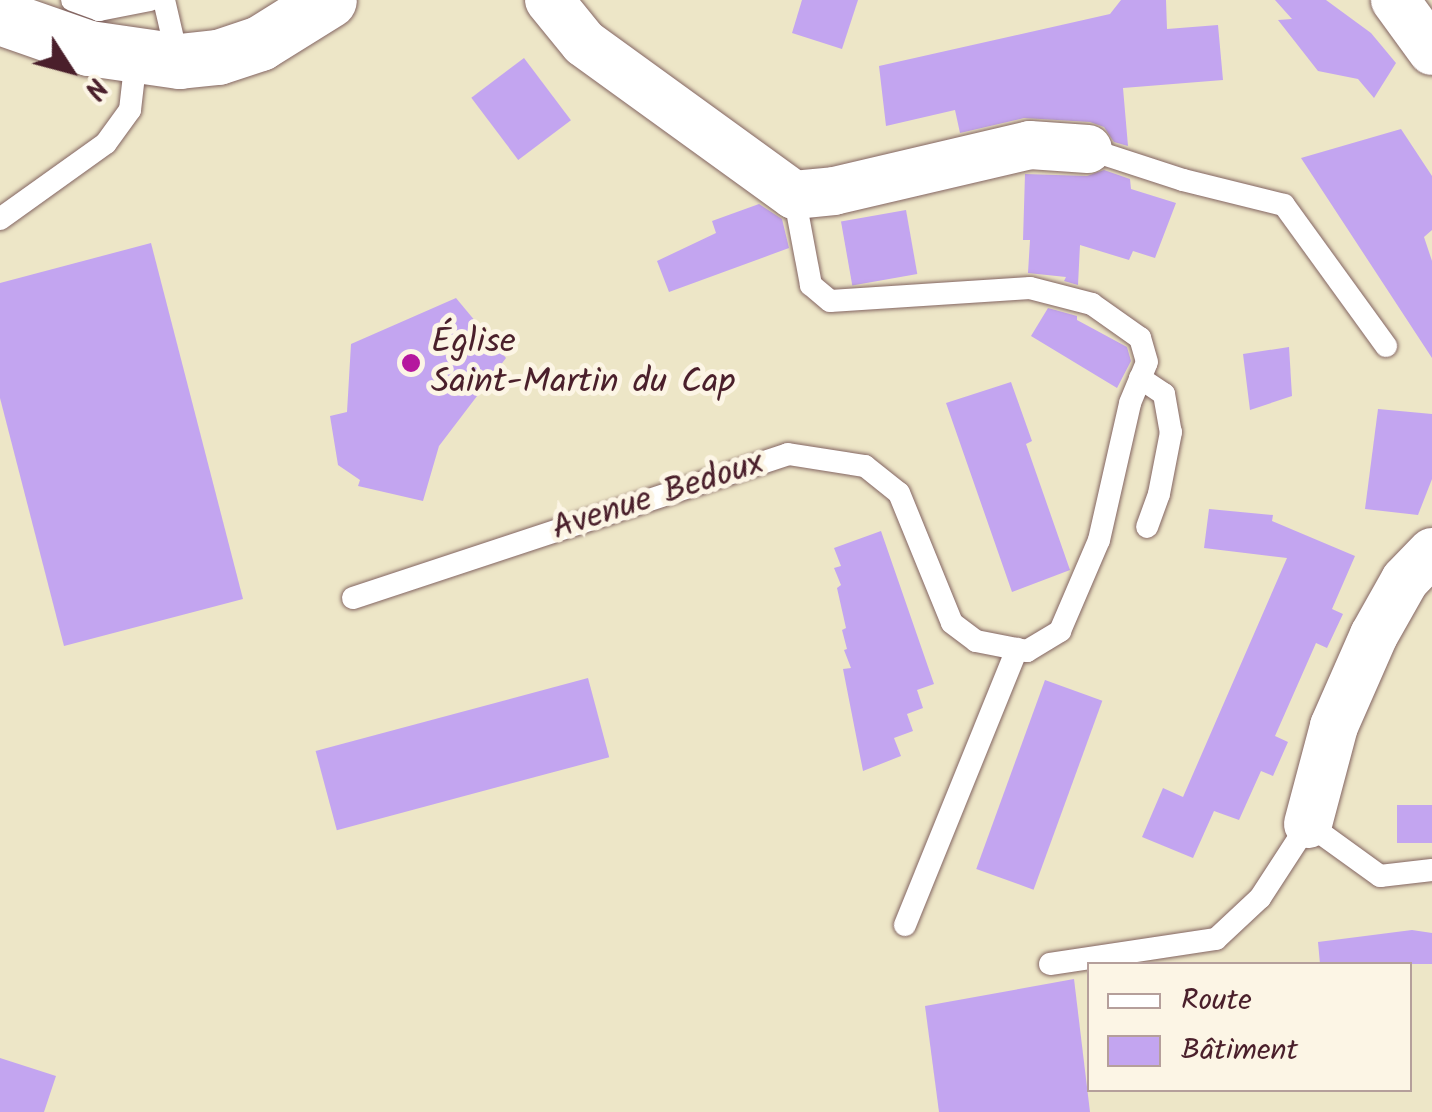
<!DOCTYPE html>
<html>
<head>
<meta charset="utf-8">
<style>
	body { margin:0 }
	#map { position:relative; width:1432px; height:1112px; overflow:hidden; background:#ede6c7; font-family:Kalam,sans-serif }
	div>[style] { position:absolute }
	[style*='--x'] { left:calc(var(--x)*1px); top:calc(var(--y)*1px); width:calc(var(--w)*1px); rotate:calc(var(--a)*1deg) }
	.building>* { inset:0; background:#c3a5f0; transform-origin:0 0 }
	.roads { filter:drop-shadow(0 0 2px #836562) drop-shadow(0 0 2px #836562) }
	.lane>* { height:22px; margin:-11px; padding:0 11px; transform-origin:11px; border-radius:11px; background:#fff }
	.street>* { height:48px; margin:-24px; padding:0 24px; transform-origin:24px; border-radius:24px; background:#fff }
	.secondary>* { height:55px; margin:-27.5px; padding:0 27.5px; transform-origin:27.5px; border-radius:27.5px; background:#fff }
	.dots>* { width:28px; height:28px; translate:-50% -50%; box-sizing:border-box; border:5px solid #fcf5e5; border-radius:50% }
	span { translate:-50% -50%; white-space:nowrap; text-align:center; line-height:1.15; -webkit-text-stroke:10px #fcf5e5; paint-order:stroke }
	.poi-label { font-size:35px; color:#4a1f2b }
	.left { translate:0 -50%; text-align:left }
	.street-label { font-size:35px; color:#4a1f2b }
	.legend { position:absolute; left:1087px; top:962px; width:325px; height:130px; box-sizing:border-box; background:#fcf5e5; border:2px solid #b59f9b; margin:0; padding:12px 18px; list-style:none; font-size:30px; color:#4a1f2b }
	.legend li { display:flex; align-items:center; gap:20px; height:50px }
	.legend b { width:50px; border:2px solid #b59f9b }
	.north { position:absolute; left:20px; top:20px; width:100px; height:100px; -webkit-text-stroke:8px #fcf5e5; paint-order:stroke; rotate:126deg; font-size:28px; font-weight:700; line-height:40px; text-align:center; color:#4a1f2b }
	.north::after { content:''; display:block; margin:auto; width:35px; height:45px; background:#4a1f2b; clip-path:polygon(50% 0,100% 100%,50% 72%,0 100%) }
</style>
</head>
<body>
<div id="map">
	<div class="building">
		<i style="clip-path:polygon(802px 0,858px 0,842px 49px,792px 33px)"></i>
		<i style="clip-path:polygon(1121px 0,1166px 0,1167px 29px,1218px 25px,1223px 80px,1123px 88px,1128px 146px,1114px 142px,1104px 127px,1090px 122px,1024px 118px,960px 133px,955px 110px,886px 126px,879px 66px,1110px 14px)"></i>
		<i style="clip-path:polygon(1275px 0,1326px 0,1371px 33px,1396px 63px,1374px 98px,1358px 79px,1318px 71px,1278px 20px,1292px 19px)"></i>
		<i style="left:524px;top:58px;width:78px;height:66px;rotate:53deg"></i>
		<i style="clip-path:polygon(1401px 129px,1432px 176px,1432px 230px,1424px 237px,1432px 261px,1432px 358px,1301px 158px)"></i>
		<i style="clip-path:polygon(1104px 170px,1130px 179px,1131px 189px,1176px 203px,1155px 258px,1133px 251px,1129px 260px,1080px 245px,1078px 285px,1064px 281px,1066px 277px,1028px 273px,1030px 240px,1023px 240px,1025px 174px,1087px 176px)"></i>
		<i style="clip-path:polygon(759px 204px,782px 219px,789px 248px,669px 292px,657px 261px,716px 233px,712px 221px)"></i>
		<i style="left:906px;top:210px;width:65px;height:66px;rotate:80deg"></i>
		<i style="clip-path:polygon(151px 243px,243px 599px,64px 646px,0 398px,0 283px)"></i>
		<i style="clip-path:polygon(456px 298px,506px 358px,439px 446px,423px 501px,358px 486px,360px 480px,338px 465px,330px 416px,347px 412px,351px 344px)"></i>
		<i style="clip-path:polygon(1048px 308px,1077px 316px,1077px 320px,1127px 347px,1131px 361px,1117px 388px,1031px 336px)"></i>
		<i style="clip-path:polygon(1289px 347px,1292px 396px,1250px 410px,1243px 354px)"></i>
		<i style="clip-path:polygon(1011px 382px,1032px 441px,1026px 444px,1070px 570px,1012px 592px,946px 403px)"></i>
		<i style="clip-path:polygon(1378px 409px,1432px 414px,1432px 479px,1418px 515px,1365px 509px)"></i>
		<i style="clip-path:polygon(1209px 509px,1273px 515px,1272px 521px,1355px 556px,1332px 609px,1343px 614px,1327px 648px,1316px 643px,1275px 736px,1288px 742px,1273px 776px,1261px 771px,1239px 820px,1214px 811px,1193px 858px,1142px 837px,1163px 788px,1183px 797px,1287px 558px,1204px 548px)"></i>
		<i style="clip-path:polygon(881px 531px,934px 684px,917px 690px,923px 708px,907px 714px,913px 731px,894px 738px,901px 756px,863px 771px,843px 669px,851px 668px,844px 650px,847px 649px,842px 630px,846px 628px,837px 588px,841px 585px,834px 568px,841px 566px,834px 548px)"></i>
		<i style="left:588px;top:678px;width:82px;height:282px;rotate:75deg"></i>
		<i style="left:1045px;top:680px;width:61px;height:201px;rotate:20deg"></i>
		<i style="left:1432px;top:805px;width:38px;height:35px;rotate:90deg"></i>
		<i style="clip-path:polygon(1412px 930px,1432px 933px,1432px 964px,1320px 964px,1318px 942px)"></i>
		<i style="clip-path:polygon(1074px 979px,1090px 1112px,939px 1112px,925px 1006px)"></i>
		<i style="clip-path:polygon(0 1058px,56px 1076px,44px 1112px,0 1112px)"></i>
	</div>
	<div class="roads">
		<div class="lane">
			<i style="--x:72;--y:0;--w:29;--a:20"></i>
			<i style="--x:99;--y:10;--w:52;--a:-11.1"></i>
			<i style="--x:164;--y:0;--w:62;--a:76.9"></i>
			<i style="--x:1088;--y:149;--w:100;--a:18.1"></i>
			<i style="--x:1183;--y:180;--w:104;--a:13.9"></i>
			<i style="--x:1284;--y:205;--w:174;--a:54.1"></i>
			<i style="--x:0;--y:219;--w:130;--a:-35.6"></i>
			<i style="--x:106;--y:143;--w:41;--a:-54"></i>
			<i style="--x:130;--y:110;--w:52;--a:-83.4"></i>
			<i style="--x:1140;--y:378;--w:29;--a:34"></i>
			<i style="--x:1164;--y:394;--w:39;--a:80"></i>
			<i style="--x:1171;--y:432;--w:63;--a:101"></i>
			<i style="--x:1159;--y:494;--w:35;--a:110"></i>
			<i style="--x:353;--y:598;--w:458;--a:-18.3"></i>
			<i style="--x:788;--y:454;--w:78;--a:8.9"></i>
			<i style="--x:865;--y:466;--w:43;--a:38.5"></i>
			<i style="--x:899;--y:493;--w:140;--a:67.8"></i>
			<i style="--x:952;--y:623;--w:30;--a:37"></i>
			<i style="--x:976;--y:641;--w:52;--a:11.1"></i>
			<i style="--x:1027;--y:651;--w:39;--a:-31"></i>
			<i style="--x:1060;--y:631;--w:99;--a:-66.8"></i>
			<i style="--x:1099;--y:540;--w:140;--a:-77.2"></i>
			<i style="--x:1130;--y:403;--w:44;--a:-67.5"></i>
			<i style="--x:1147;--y:362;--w:25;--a:-106"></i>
			<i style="--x:1140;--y:338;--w:59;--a:-144.7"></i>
			<i style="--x:1092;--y:304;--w:64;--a:-165.5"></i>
			<i style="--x:1030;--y:288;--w:200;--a:176.3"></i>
			<i style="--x:830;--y:301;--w:25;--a:-140"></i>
			<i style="--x:811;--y:285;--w:92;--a:-100.7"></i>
			<i style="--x:905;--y:925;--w:298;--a:-67.9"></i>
			<i style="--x:1050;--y:964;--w:168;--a:-8.6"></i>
			<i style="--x:1216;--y:939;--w:60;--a:-43"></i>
			<i style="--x:1260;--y:898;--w:88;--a:-57"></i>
			<i style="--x:1308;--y:824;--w:89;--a:35.8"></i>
			<i style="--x:1380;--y:876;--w:52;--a:-6.6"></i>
		</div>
		<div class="street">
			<i style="--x:549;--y:0;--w:55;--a:50.9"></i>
			<i style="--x:584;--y:43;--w:259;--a:35.9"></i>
			<i style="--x:794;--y:195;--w:40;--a:-5.7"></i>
			<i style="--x:834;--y:191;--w:201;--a:-13.2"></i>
			<i style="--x:1030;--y:145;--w:58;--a:3.9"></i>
			<i style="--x:1395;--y:0;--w:63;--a:54"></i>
			<i style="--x:1308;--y:824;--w:101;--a:-75.1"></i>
			<i style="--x:1334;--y:726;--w:99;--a:-66.3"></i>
			<i style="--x:1374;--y:635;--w:63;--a:-60.6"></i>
			<i style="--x:1405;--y:580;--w:39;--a:-46"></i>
		</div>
		<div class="secondary">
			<i style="--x:0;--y:17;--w:94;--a:19.2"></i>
			<i style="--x:89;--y:48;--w:91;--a:8.2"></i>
			<i style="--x:179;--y:61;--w:39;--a:-6"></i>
			<i style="--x:218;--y:57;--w:44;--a:-18.4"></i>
			<i style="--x:260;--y:43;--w:81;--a:-31.9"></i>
		</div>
	</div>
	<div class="dots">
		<i style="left:411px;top:363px;background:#b5179e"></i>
	</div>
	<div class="poi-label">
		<span class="left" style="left:431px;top:363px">Église<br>Saint-Martin du Cap</span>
	</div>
	<div class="street-label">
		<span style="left:658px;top:497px;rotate:-18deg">Avenue Bedoux</span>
	</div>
	<ul class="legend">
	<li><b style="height:12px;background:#fff"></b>Route</li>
	<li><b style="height:28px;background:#c3a5f0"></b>Bâtiment</li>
	</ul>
	<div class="north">N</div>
</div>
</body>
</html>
